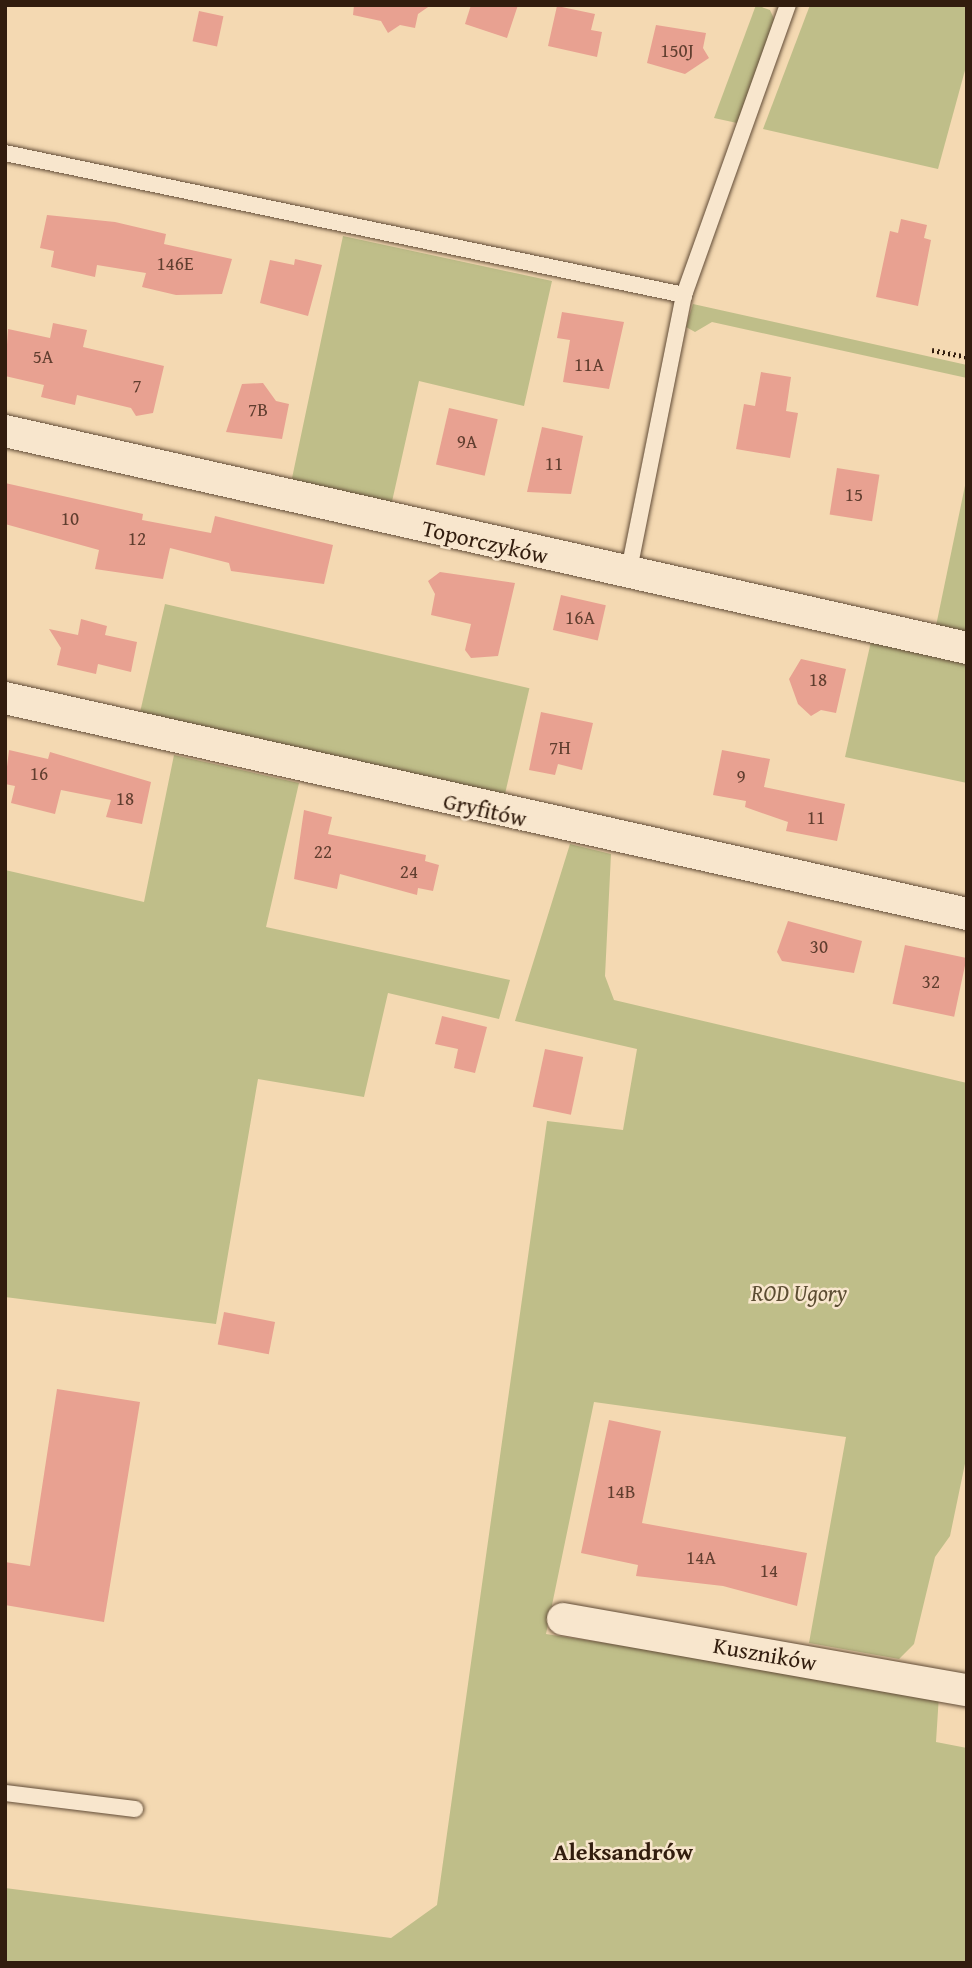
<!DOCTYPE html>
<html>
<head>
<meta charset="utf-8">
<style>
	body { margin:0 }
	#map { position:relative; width:972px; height:1968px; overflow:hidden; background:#f4d9b2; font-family:"Gentium Book Plus",serif }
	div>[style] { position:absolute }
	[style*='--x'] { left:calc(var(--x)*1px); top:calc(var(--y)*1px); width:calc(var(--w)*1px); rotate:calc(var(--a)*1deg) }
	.green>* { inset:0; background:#bfbe89; transform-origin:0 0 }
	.building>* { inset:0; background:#e8a191; transform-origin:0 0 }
	.path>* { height:4.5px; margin-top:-2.25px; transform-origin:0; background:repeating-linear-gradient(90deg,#321d0e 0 2px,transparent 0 5.5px) }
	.roads { filter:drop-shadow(0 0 2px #624c37) drop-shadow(0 0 2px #624c37) }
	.service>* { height:16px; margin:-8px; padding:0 8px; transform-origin:8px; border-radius:8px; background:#f8e6cd }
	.minor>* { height:32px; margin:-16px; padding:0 16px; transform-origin:16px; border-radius:16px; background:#f8e6cd }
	span { translate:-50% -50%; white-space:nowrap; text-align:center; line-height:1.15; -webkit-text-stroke:5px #f8e6cd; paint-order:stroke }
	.number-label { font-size:19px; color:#603e2f }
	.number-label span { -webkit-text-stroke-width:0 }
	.street-label { font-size:23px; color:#321d0e }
	.park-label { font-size:23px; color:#5c4d33; font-style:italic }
	.neighbourhood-label { font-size:24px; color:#321d0e; font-weight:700 }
	.frame { position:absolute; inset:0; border:7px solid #321d0e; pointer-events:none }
</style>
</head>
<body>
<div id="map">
	<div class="green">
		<i style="clip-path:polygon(756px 5px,770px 10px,775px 21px,737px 123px,714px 118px)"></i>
		<i style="clip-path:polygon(810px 5px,967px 5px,967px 63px,938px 169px,763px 129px)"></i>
		<i style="clip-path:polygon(343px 236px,552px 281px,524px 406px,419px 381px,391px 506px,291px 483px)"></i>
		<i style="clip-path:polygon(693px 304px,967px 365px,967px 378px,712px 322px,695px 332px,686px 327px)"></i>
		<i style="clip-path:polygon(967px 476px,967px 633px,936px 626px)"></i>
		<i style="left:165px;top:604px;width:374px;height:112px;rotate:13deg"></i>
		<i style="clip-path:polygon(872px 637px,967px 657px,967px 783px,845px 757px)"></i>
		<i style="clip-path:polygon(174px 755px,299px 783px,266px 927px,510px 980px,499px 1019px,388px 993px,364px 1097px,258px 1079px,216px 1324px,5px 1297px,5px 870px,144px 902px)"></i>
		<i style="clip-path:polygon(570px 844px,611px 854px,605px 976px,614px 1000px,967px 1083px,967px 1454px,950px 1536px,935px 1557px,914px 1644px,899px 1659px,809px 1643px,846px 1437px,594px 1402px,546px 1634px,939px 1695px,936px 1742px,967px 1748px,967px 1963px,5px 1963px,5px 1888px,391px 1938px,437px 1905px,547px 1121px,623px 1130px,637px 1049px,515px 1021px)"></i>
	</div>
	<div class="building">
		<i style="clip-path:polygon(354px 5px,431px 5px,418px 14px,415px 28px,400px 25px,388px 33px,381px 21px,353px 15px)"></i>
		<i style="clip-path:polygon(471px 5px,518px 5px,507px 38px,465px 24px)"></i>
		<i style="clip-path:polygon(557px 6px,595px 14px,591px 30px,602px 32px,597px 57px,548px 46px)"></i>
		<i style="left:199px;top:11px;width:25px;height:31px;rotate:12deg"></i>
		<i style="clip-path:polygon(656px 25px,706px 33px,703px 48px,709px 58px,685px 74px,647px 63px)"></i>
		<i style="clip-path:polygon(47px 215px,115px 222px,166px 234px,164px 244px,232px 259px,222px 294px,176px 295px,142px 287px,146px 273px,97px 265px,95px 277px,51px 267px,54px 251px,40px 248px)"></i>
		<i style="clip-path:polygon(901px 219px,927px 225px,924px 238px,931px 240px,918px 306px,876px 297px,890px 231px,898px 233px)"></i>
		<i style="clip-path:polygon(295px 259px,322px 265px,308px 316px,260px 303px,270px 260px,294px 265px)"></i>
		<i style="clip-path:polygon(562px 312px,624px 322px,609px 389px,563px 382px,570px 340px,557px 338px)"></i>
		<i style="clip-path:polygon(53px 323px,87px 330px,83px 347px,164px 366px,153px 413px,136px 416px,131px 408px,77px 395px,75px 405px,41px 397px,44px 385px,5px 376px,8px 329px,50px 338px)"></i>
		<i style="clip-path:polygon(761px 372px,791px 377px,786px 411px,798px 413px,790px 458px,736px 449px,744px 404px,755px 406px)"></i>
		<i style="clip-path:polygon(263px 383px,276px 401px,289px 404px,282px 439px,226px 432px,242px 384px)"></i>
		<i style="left:449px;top:408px;width:50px;height:58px;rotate:13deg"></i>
		<i style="clip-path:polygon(542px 427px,583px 436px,571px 494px,527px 492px)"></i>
		<i style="left:837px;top:468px;width:43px;height:47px;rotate:9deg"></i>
		<i style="clip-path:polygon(5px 483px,143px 514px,142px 520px,211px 533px,215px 516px,333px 545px,324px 584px,231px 571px,229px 563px,170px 548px,163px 579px,95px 569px,99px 550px,5px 524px)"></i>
		<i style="clip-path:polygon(440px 572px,515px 583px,498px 656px,471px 658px,465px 650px,471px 624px,431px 615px,435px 594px,428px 581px)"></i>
		<i style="left:561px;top:595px;width:46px;height:36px;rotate:13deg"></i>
		<i style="clip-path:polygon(81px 619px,107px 626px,105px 635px,137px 642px,131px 672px,98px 664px,96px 674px,57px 665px,61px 648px,49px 629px,78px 635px)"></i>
		<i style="clip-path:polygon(801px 659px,846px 669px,836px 713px,821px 710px,811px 716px,798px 704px,789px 679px)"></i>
		<i style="clip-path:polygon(541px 712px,593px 723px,582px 770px,558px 764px,555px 775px,529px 770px)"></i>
		<i style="clip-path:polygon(9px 750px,48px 759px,50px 752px,151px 782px,142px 824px,106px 817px,111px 800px,61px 790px,55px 814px,11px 803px,15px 786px,5px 784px)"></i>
		<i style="clip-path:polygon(722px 750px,770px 759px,764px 787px,845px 804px,837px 841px,786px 831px,788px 822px,745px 807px,746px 801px,713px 795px)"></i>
		<i style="clip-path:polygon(304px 810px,332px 817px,328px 834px,426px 855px,425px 861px,439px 865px,433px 891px,418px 888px,417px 895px,340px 874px,337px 889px,294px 879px)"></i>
		<i style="clip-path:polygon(788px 921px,862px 941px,854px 973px,782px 961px,777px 952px)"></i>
		<i style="left:905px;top:945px;width:63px;height:60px;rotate:12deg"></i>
		<i style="clip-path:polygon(442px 1016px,487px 1027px,475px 1073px,454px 1068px,458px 1049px,435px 1044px)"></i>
		<i style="left:545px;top:1049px;width:39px;height:59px;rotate:12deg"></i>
		<i style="left:224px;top:1312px;width:52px;height:33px;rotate:11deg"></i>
		<i style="clip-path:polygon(57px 1389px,140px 1402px,104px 1622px,5px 1605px,5px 1562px,30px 1566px)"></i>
		<i style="clip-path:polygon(609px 1420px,661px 1431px,642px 1523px,807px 1553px,797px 1606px,723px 1586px,636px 1576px,638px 1565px,581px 1553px)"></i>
	</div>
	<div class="path">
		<i style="--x:932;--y:350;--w:36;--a:11"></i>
	</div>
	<div class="roads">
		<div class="service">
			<i style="--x:5;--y:153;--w:694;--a:11.81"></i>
			<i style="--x:628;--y:575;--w:286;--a:-78.7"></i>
			<i style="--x:684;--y:295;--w:308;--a:-70.3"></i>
			<i style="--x:5;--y:1793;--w:131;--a:7"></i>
		</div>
		<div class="minor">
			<i style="--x:5;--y:431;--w:986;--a:12.71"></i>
			<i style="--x:5;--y:698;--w:986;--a:12.65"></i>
			<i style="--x:563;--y:1619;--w:410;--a:10"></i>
		</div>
	</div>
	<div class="number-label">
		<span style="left:677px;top:51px">150J</span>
		<span style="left:175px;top:264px">146E</span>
		<span style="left:43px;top:357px">5A</span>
		<span style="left:589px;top:365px">11A</span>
		<span style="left:137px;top:386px">7</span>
		<span style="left:258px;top:410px">7B</span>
		<span style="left:467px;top:442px">9A</span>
		<span style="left:554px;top:464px">11</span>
		<span style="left:854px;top:495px">15</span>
		<span style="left:70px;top:519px">10</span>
		<span style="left:137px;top:539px">12</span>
		<span style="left:580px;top:618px">16A</span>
		<span style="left:818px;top:680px">18</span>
		<span style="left:560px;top:748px">7H</span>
		<span style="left:39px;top:774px">16</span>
		<span style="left:741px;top:777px">9</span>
		<span style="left:125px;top:799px">18</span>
		<span style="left:816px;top:818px">11</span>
		<span style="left:323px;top:852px">22</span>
		<span style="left:409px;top:872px">24</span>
		<span style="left:819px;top:947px">30</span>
		<span style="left:931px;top:982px">32</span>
		<span style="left:621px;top:1492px">14B</span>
		<span style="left:701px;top:1558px">14A</span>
		<span style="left:769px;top:1571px">14</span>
	</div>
	<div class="street-label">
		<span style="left:485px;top:542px;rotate:13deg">Toporczyków</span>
		<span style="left:485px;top:810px;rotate:13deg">Gryfitów</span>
		<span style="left:765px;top:1654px;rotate:10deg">Kuszników</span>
	</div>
	<div class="park-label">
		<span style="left:799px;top:1293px">ROD Ugory</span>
	</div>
	<div class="neighbourhood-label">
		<span style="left:623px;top:1852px">Aleksandrów</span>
	</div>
	<div class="frame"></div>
</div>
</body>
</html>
